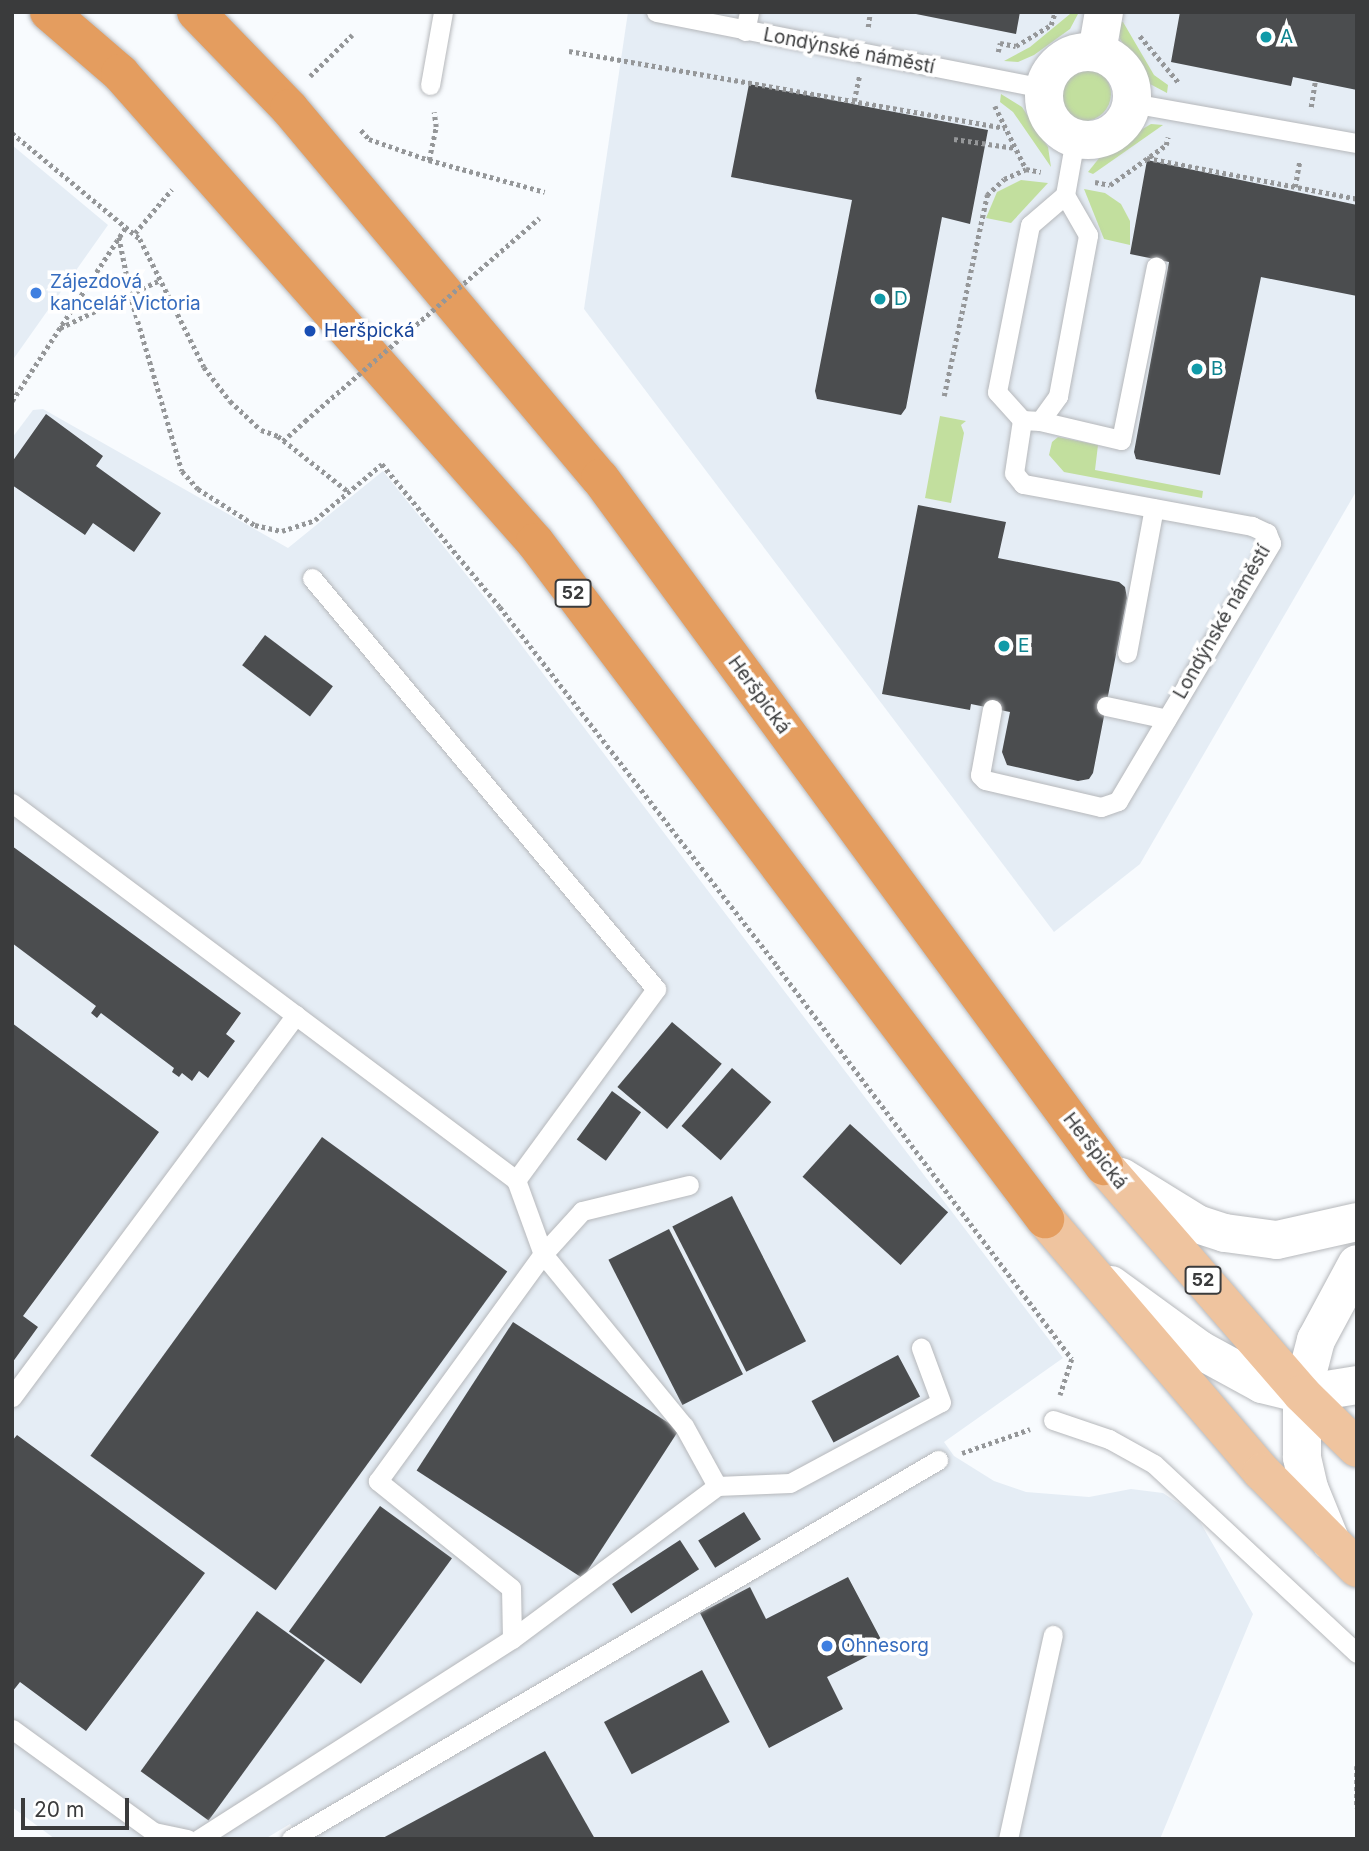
<!DOCTYPE html>
<html>
<head>
<meta charset="utf-8">
<style>
	body { margin:0 }
	#map { position:relative; width:1369px; height:1851px; overflow:hidden; background:#f8fbfe; font-family:Inter,sans-serif }
	div>[style] { position:absolute }
	[style*='--x'] { left:calc(var(--x)*1px); top:calc(var(--y)*1px); width:calc(var(--w)*1px); rotate:calc(var(--a)*1deg) }
	.built>* { inset:0; background:#e5edf5 }
	.green>* { inset:0; background:#c2df9e }
	.round { border-radius:50% }
	.building>* { inset:0; background:#4b4d4f; transform-origin:0 0 }
	.path>* { height:4.5px; margin-top:-2.25px; transform-origin:0; background:repeating-linear-gradient(90deg,#959799 0 3.5px,transparent 0 7px) }
	.roads { filter:drop-shadow(0 0 2px #b6b8bb) drop-shadow(0 0 2px #b6b8bb) }
	.lane>* { height:19px; margin:-9.5px; padding:0 9.5px; transform-origin:9.5px; border-radius:9.5px; background:#fff }
	.street>* { height:38px; margin:-19px; padding:0 19px; transform-origin:19px; border-radius:19px; background:#fff }
	.street>.ring { margin:-19px; padding:0; box-sizing:content-box; background:none; border:38px solid #fff; border-radius:50% }
	.secondary>* { height:38px; margin:-19px; padding:0 19px; transform-origin:19px; border-radius:19px; background:#fff }
	.primary>* { height:38px; margin:-19px; padding:0 19px; transform-origin:19px; border-radius:19px; background:#efc49f }
	.highway>* { height:38px; margin:-19px; padding:0 19px; transform-origin:19px; border-radius:19px; background:#e49d5f }
	.path-bridge>* { height:4.5px; margin-top:-2.25px; transform-origin:0; background:repeating-linear-gradient(90deg,#959799 0 3.5px,transparent 0 7px) }
	.dots>* { width:19px; height:19px; translate:-50% -50%; box-sizing:border-box; border:4px solid #fff; border-radius:50% }
	span { translate:-50% -50%; white-space:nowrap; text-align:center; line-height:1.15; -webkit-text-stroke:7px #fff; paint-order:stroke }
	.shield-label span { padding:2px 5px; background:#fff; border:2px solid; border-radius:5px; -webkit-text-stroke-width:0 }
	.shield-label { font-size:18px; color:#3a3b3c; font-weight:700 }
	.culture-label { font-size:19px; color:#0d838f }
	.left { translate:0 -50%; text-align:left }
	.street-label { font-size:19px; color:#3a3b3c }
	.shop-label { font-size:19px; color:#366cbe }
	.transit-label { font-size:19px; color:#164399 }
	.frame { position:absolute; inset:0; border:14px solid #3a3b3c; pointer-events:none }
	.scale { position:absolute; left:21px; top:1798px; width:108px; height:32px; box-sizing:border-box; border:4px solid #3a3b3c; border-top:0; padding-left:9px; font-size:21px; line-height:24px; white-space:nowrap; color:#3a3b3c; -webkit-text-stroke:5px #fff; paint-order:stroke }
</style>
</head>
<body>
<div id="map">
	<div class="built">
		<i style="clip-path:polygon(628px 12px,1357px 12px,1357px 490px,1140px 864px,1054px 932px,584px 309px)"></i>
		<i style="clip-path:polygon(12px 145px,108px 225px,12px 361px)"></i>
		<i style="clip-path:polygon(43px 409px,288px 548px,383px 471px,497px 613px,1063px 1358px,944px 1442px,954px 1456px,994px 1481px,1026px 1492px,1089px 1497px,1131px 1489px,1163px 1493px,1196px 1515px,1253px 1614px,1160px 1839px,299px 1839px,290px 1824px,265px 1839px,55px 1839px,12px 1807px,12px 438px,33px 410px)"></i>
	</div>
	<div class="green">
		<i style="clip-path:polygon(1079px 12px,1070px 29px,1034px 55px,1018px 62px,1004px 61px,1030px 47px,1070px 14px)"></i>
		<i style="clip-path:polygon(1118px 21px,1123px 22px,1154px 75px,1168px 85px,1167px 93px,1150px 84px,1120px 39px)"></i>
		<i class="round" style="left:1057px;top:67px;width:54px;height:54px"></i>
		<i style="clip-path:polygon(1001px 94px,1022px 107px,1048px 147px,1051px 167px,1013px 112px,1000px 102px)"></i>
		<i style="clip-path:polygon(1151px 124px,1163px 125px,1093px 174px,1088px 172px,1104px 152px)"></i>
		<i style="clip-path:polygon(1021px 180px,1048px 183px,1011px 223px,986px 218px,997px 192px)"></i>
		<i style="clip-path:polygon(1084px 189px,1105px 193px,1121px 204px,1130px 221px,1130px 245px,1104px 239px)"></i>
		<i style="clip-path:polygon(940px 416px,966px 421px,961px 425px,964px 433px,951px 503px,925px 498px)"></i>
		<i style="clip-path:polygon(1058px 437px,1098px 445px,1095px 470px,1203px 491px,1202px 498px,1064px 472px,1049px 455px,1052px 442px)"></i>
	</div>
	<div class="building">
		<i style="clip-path:polygon(906px 12px,1020px 12px,1016px 34px)"></i>
		<i style="clip-path:polygon(1180px 12px,1357px 12px,1357px 90px,1293px 77px,1291px 86px,1171px 62px)"></i>
		<i style="clip-path:polygon(749px 84px,988px 130px,970px 224px,942px 217px,906px 408px,901px 415px,817px 399px,815px 391px,852px 200px,731px 177px)"></i>
		<i style="clip-path:polygon(1147px 160px,1357px 205px,1357px 296px,1261px 277px,1220px 475px,1136px 459px,1134px 452px,1169px 262px,1130px 254px)"></i>
		<i style="clip-path:polygon(46px 414px,103px 456px,96px 466px,161px 513px,134px 552px,93px 523px,85px 535px,12px 485px,12px 462px)"></i>
		<i style="clip-path:polygon(918px 505px,1006px 522px,998px 558px,1119px 582px,1125px 587px,1127px 598px,1093px 773px,1089px 779px,1078px 781px,1007px 765px,1002px 752px,1010px 712px,971px 704px,970px 710px,882px 694px)"></i>
		<i style="left:265px;top:635px;width:85px;height:38px;rotate:37deg"></i>
		<i style="clip-path:polygon(12px 846px,241px 1013px,226px 1034px,235px 1041px,208px 1078px,199px 1071px,192px 1081px,182px 1073px,179px 1077px,172px 1072px,174px 1068px,101px 1013px,97px 1018px,91px 1013px,96px 1006px,12px 943px)"></i>
		<i style="left:672px;top:1022px;width:65px;height:85px;rotate:40deg"></i>
		<i style="clip-path:polygon(12px 1023px,159px 1132px,23px 1316px,38px 1327px,12px 1363px)"></i>
		<i style="left:732px;top:1068px;width:52px;height:77px;rotate:41deg"></i>
		<i style="left:612px;top:1091px;width:36px;height:60px;rotate:36deg"></i>
		<i style="left:850px;top:1124px;width:132px;height:71px;rotate:42deg"></i>
		<i style="left:322px;top:1137px;width:229px;height:394px;rotate:36deg"></i>
		<i style="left:732px;top:1196px;width:163px;height:67px;rotate:63deg"></i>
		<i style="left:669px;top:1229px;width:163px;height:68px;rotate:63deg"></i>
		<i style="left:513px;top:1322px;width:198px;height:177px;rotate:33deg"></i>
		<i style="left:898px;top:1355px;width:47px;height:98px;rotate:62deg"></i>
		<i style="clip-path:polygon(17px 1435px,205px 1573px,86px 1731px,20px 1682px,12px 1692px,12px 1441px)"></i>
		<i style="left:380px;top:1506px;width:89px;height:155px;rotate:36deg"></i>
		<i style="left:744px;top:1512px;width:32px;height:54px;rotate:58deg"></i>
		<i style="left:680px;top:1540px;width:35px;height:81px;rotate:57deg"></i>
		<i style="clip-path:polygon(848px 1577px,885px 1647px,827px 1677px,843px 1709px,769px 1748px,700px 1613px,750px 1587px,766px 1619px)"></i>
		<i style="left:257px;top:1611px;width:84px;height:198px;rotate:36deg"></i>
		<i style="left:702px;top:1670px;width:59px;height:111px;rotate:62deg"></i>
		<i style="clip-path:polygon(545px 1751px,595px 1839px,381px 1839px)"></i>
	</div>
	<div class="path">
		<i style="--x:868;--y:27;--w:15;--a:-82"></i>
		<i style="--x:1140;--y:36;--w:62;--a:50.2"></i>
		<i style="--x:569;--y:51;--w:443;--a:10"></i>
		<i style="--x:998;--y:52;--w:9;--a:-77"></i>
		<i style="--x:1000;--y:43;--w:16;--a:11"></i>
		<i style="--x:1016;--y:46;--w:41;--a:-31"></i>
		<i style="--x:1051;--y:25;--w:14;--a:-73"></i>
		<i style="--x:310;--y:76;--w:59;--a:-44.3"></i>
		<i style="--x:854;--y:101;--w:25;--a:-78"></i>
		<i style="--x:995;--y:106;--w:70;--a:63.8"></i>
		<i style="--x:1026;--y:169;--w:15;--a:11"></i>
		<i style="--x:1311;--y:107;--w:26;--a:-81"></i>
		<i style="--x:361;--y:130;--w:12;--a:48"></i>
		<i style="--x:369;--y:139;--w:64;--a:19.3"></i>
		<i style="--x:429;--y:160;--w:120;--a:15.4"></i>
		<i style="--x:12;--y:133;--w:166;--a:39.6"></i>
		<i style="--x:140;--y:239;--w:143;--a:63.4"></i>
		<i style="--x:204;--y:367;--w:43;--a:52.6"></i>
		<i style="--x:230;--y:401;--w:42;--a:43.1"></i>
		<i style="--x:261;--y:430;--w:18;--a:19"></i>
		<i style="--x:278;--y:436;--w:90;--a:38.3"></i>
		<i style="--x:954;--y:139;--w:62;--a:8.4"></i>
		<i style="--x:1147;--y:158;--w:214;--a:11"></i>
		<i style="--x:429;--y:160;--w:34;--a:-78"></i>
		<i style="--x:436;--y:127;--w:15;--a:-98"></i>
		<i style="--x:1095;--y:182;--w:15;--a:11"></i>
		<i style="--x:1110;--y:185;--w:69;--a:-35.5"></i>
		<i style="--x:1166;--y:145;--w:8;--a:-76"></i>
		<i style="--x:1295;--y:187;--w:27;--a:-80"></i>
		<i style="--x:135;--y:233;--w:57;--a:-49.9"></i>
		<i style="--x:119;--y:237;--w:65;--a:78.5"></i>
		<i style="--x:132;--y:301;--w:177;--a:73.6"></i>
		<i style="--x:182;--y:471;--w:24;--a:48"></i>
		<i style="--x:198;--y:489;--w:67;--a:32.3"></i>
		<i style="--x:255;--y:525;--w:28;--a:13"></i>
		<i style="--x:282;--y:531;--w:35;--a:-18"></i>
		<i style="--x:315;--y:520;--w:87;--a:-39.9"></i>
		<i style="--x:382;--y:464;--w:185;--a:50.5"></i>
		<i style="--x:500;--y:607;--w:453;--a:52.3"></i>
		<i style="--x:777;--y:966;--w:491;--a:53.1"></i>
		<i style="--x:1072;--y:1359;--w:38;--a:108"></i>
		<i style="--x:60;--y:328;--w:111;--a:-25.6"></i>
		<i style="--x:944;--y:396;--w:206;--a:-77.9"></i>
		<i style="--x:987;--y:195;--w:23;--a:-43"></i>
		<i style="--x:1004;--y:179;--w:24;--a:-24"></i>
		<i style="--x:12;--y:401;--w:208;--a:-56.8"></i>
		<i style="--x:283;--y:441;--w:30;--a:-42"></i>
		<i style="--x:962;--y:1453;--w:72;--a:-19.4"></i>
		<i style="--x:1357;--y:1766;--w:42;--a:90"></i>
	</div>
	<div class="roads">
		<div class="lane">
			<i style="--x:656;--y:12;--w:394;--a:11.1"></i>
			<i style="--x:745;--y:31;--w:19;--a:-78"></i>
			<i style="--x:430;--y:85;--w:74;--a:-79.9"></i>
			<i style="--x:1132;--y:103;--w:229;--a:10.1"></i>
			<i style="--x:1065;--y:195;--w:46;--a:139.4"></i>
			<i style="--x:1030;--y:225;--w:170;--a:101.2"></i>
			<i style="--x:997;--y:392;--w:38;--a:48"></i>
			<i style="--x:1022;--y:420;--w:18;--a:3"></i>
			<i style="--x:1040;--y:421;--w:31;--a:-54"></i>
			<i style="--x:1058;--y:396;--w:164;--a:-79.4"></i>
			<i style="--x:1088;--y:235;--w:46;--a:-119.9"></i>
			<i style="--x:1065;--y:195;--w:57;--a:-79.9"></i>
			<i style="--x:1040;--y:421;--w:83;--a:13.2"></i>
			<i style="--x:1121;--y:440;--w:177;--a:-78.6"></i>
			<i style="--x:312;--y:578;--w:536;--a:50.07"></i>
			<i style="--x:656;--y:989;--w:237;--a:126.2"></i>
			<i style="--x:1127;--y:653;--w:147;--a:-79.5"></i>
			<i style="--x:1106;--y:706;--w:62;--a:12"></i>
			<i style="--x:992;--y:709;--w:67;--a:100.3"></i>
			<i style="--x:980;--y:775;--w:7;--a:45"></i>
			<i style="--x:985;--y:780;--w:119;--a:13.1"></i>
			<i style="--x:1101;--y:807;--w:18;--a:-19"></i>
			<i style="--x:1118;--y:801;--w:300;--a:-59.3"></i>
			<i style="--x:1271;--y:543;--w:11;--a:-112"></i>
			<i style="--x:1267;--y:533;--w:17;--a:-155"></i>
			<i style="--x:1252;--y:526;--w:233;--a:-169.6"></i>
			<i style="--x:1023;--y:484;--w:14;--a:-129"></i>
			<i style="--x:1014;--y:473;--w:54;--a:-81.4"></i>
			<i style="--x:12;--y:803;--w:629;--a:36.8"></i>
			<i style="--x:516;--y:1180;--w:79;--a:70"></i>
			<i style="--x:543;--y:1254;--w:222;--a:50.7"></i>
			<i style="--x:684;--y:1426;--w:68;--a:61.2"></i>
			<i style="--x:12;--y:1397;--w:476;--a:-53.4"></i>
			<i style="--x:1053;--y:1420;--w:59;--a:18.7"></i>
			<i style="--x:1109;--y:1439;--w:51;--a:29.1"></i>
			<i style="--x:1154;--y:1464;--w:277;--a:43"></i>
			<i style="--x:512;--y:1639;--w:51;--a:-91.1"></i>
			<i style="--x:511;--y:1588;--w:171;--a:-141.2"></i>
			<i style="--x:378;--y:1481;--w:281;--a:-54"></i>
			<i style="--x:543;--y:1254;--w:58;--a:-47.8"></i>
			<i style="--x:582;--y:1211;--w:110;--a:-13.7"></i>
			<i style="--x:12;--y:1729;--w:175;--a:36"></i>
			<i style="--x:154;--y:1832;--w:34;--a:12"></i>
			<i style="--x:199;--y:1839;--w:371;--a:-32.6"></i>
			<i style="--x:512;--y:1639;--w:256;--a:-36.7"></i>
			<i style="--x:717;--y:1486;--w:73;--a:-2.4"></i>
			<i style="--x:790;--y:1483;--w:171;--a:-28.2"></i>
			<i style="--x:941;--y:1402;--w:58;--a:-110.3"></i>
			<i style="--x:291;--y:1839;--w:750;--a:-30.36"></i>
			<i style="--x:1008;--y:1839;--w:209;--a:-77.6"></i>
		</div>
		<div class="street">
			<i class="ring" style="left:1044px;top:52px;width:50px;height:50px"></i>
			<i style="--x:1097;--y:52;--w:41;--a:-80.1"></i>
		</div>
		<div class="secondary">
			<i style="--x:1121;--y:1177;--w:89;--a:31.7"></i>
			<i style="--x:1197;--y:1224;--w:29;--a:18"></i>
			<i style="--x:1225;--y:1233;--w:52;--a:7.7"></i>
			<i style="--x:1277;--y:1240;--w:82;--a:-12.7"></i>
			<i style="--x:1111;--y:1285;--w:110;--a:36.1"></i>
			<i style="--x:1200;--y:1350;--w:71;--a:28.7"></i>
			<i style="--x:1262;--y:1384;--w:41;--a:14"></i>
			<i style="--x:1302;--y:1394;--w:56;--a:-9.3"></i>
			<i style="--x:1331;--y:1542;--w:58;--a:-112.2"></i>
			<i style="--x:1309;--y:1488;--w:32;--a:-103"></i>
			<i style="--x:1302;--y:1457;--w:63;--a:-90"></i>
			<i style="--x:1302;--y:1394;--w:56;--a:-75.5"></i>
			<i style="--x:1316;--y:1340;--w:86;--a:-61.7"></i>
		</div>
		<div class="primary">
			<i style="--x:1104;--y:1166;--w:302;--a:49"></i>
			<i style="--x:1302;--y:1394;--w:77;--a:44.5"></i>
			<i style="--x:1045;--y:1219;--w:333;--a:49.4"></i>
			<i style="--x:1262;--y:1472;--w:135;--a:45.3"></i>
		</div>
		<div class="highway">
			<i style="--x:49;--y:12;--w:94;--a:40.7"></i>
			<i style="--x:120;--y:73;--w:626;--a:48.5"></i>
			<i style="--x:535;--y:542;--w:848;--a:53.01"></i>
			<i style="--x:196;--y:12;--w:134;--a:45.9"></i>
			<i style="--x:289;--y:108;--w:483;--a:50"></i>
			<i style="--x:600;--y:478;--w:853;--a:53.78"></i>
		</div>
	</div>
	<div class="path-bridge">
		<i style="--x:305;--y:421;--w:310;--a:-40.9"></i>
	</div>
	<div class="dots">
		<i style="left:1266px;top:37px;background:#0f9aa8"></i>
		<i style="left:36px;top:293px;background:#3f7fe0"></i>
		<i style="left:880px;top:299px;background:#0f9aa8"></i>
		<i style="left:310px;top:331px;background:#1a4fb4"></i>
		<i style="left:1197px;top:369px;background:#0f9aa8"></i>
		<i style="left:1004px;top:646px;background:#0f9aa8"></i>
		<i style="left:827px;top:1646px;background:#3f7fe0"></i>
	</div>
	<div class="shield-label">
		<span style="left:573px;top:593px">52</span>
		<span style="left:1203px;top:1280px">52</span>
	</div>
	<div class="culture-label">
		<span class="left" style="left:1280px;top:37px">A</span>
		<span class="left" style="left:894px;top:299px">D</span>
		<span class="left" style="left:1211px;top:369px">B</span>
		<span class="left" style="left:1018px;top:646px">E</span>
	</div>
	<div class="street-label">
		<span style="left:849px;top:51px;rotate:11deg">Londýnské náměstí</span>
		<span style="left:1222px;top:622px;rotate:-60deg">Londýnské náměstí</span>
		<span style="left:759px;top:695px;rotate:54deg">Heršpická</span>
		<span style="left:1095px;top:1151px;rotate:52deg">Heršpická</span>
	</div>
	<div class="shop-label">
		<span class="left" style="left:50px;top:293px">Zájezdová<br>kancelář Victoria</span>
		<span class="left" style="left:841px;top:1646px">Ohnesorg</span>
	</div>
	<div class="transit-label">
		<span class="left" style="left:324px;top:331px">Heršpická</span>
	</div>
	<div class="frame"></div>
	<div class="scale">20 m</div>
</div>
</body>
</html>
